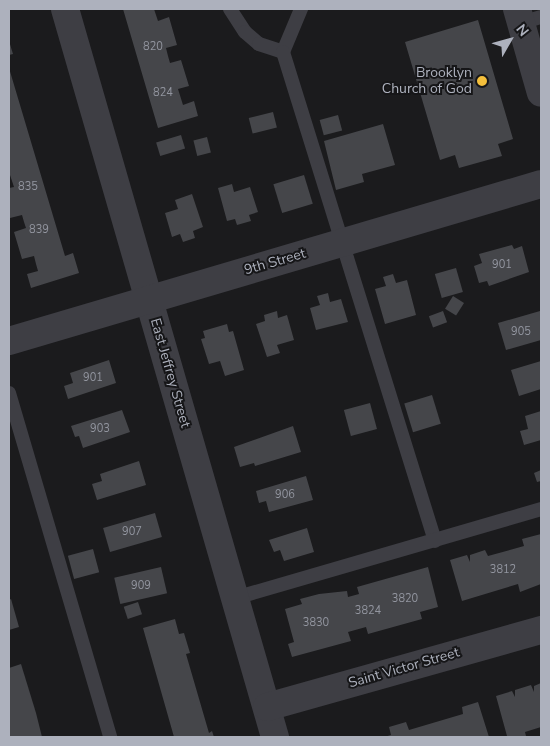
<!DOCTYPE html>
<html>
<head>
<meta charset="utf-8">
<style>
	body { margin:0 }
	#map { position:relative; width:550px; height:746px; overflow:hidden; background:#1b1b1d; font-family:"Nunito Sans",sans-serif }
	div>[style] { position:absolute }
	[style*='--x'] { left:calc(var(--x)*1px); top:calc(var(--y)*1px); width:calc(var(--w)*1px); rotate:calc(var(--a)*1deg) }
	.building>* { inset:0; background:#45464a; transform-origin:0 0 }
	.service>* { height:14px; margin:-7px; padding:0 7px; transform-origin:7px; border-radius:7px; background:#3e3e44 }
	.minor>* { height:28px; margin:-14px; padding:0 14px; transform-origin:14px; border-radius:14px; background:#3e3e44 }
	.dots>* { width:14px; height:14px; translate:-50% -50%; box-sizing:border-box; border:2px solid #161618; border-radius:50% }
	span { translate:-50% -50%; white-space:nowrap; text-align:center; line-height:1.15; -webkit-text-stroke:4px #161618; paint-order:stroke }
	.number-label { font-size:11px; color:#9396a0 }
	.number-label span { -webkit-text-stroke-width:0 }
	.poi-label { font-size:14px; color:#adb1bd }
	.right { translate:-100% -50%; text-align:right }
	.street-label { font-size:14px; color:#adb1bd }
	.frame { position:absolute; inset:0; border:10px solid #adb1bd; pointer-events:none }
	.north { position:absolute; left:485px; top:15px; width:50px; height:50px; -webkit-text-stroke:4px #161618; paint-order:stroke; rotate:52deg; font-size:14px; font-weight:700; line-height:20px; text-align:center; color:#adb1bd }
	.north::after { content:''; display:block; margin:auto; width:18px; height:22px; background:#adb1bd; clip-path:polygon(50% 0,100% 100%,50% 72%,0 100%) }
</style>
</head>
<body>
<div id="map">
	<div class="building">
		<i style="clip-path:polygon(123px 9px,154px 9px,158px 21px,169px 17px,177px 45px,166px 48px,168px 56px,170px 63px,181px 60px,189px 86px,178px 89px,183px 105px,194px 101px,198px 116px,158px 128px)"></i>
		<i style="clip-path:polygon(478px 20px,513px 139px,498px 144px,502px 156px,459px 168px,455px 155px,440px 160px,405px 42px)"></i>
		<i style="clip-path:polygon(9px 41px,13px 54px,9px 55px)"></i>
		<i style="clip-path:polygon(9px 68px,65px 256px,73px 253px,79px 273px,31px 288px,27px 274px,38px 271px,36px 264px,34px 256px,22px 259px,14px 232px,26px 228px,24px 222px,22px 215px,10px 218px,9px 213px,9px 188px,14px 187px,9px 172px)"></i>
		<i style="left:273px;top:112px;width:16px;height:25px;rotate:76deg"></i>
		<i style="left:338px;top:115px;width:16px;height:19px;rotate:75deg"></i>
		<i style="clip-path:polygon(383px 124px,395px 165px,362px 174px,364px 182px,336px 190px,324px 141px)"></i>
		<i style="left:181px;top:135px;width:14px;height:26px;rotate:73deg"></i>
		<i style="left:207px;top:137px;width:16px;height:14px;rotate:76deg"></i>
		<i style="left:304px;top:175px;width:30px;height:32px;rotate:73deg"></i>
		<i style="clip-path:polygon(232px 184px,234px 192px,250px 187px,258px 212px,249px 215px,251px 221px,237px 225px,235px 219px,227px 221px,218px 188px)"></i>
		<i style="clip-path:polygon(192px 194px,203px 227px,193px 231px,195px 238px,183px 242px,180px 234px,172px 237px,165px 213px,178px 209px,175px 200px)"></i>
		<i style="clip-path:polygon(512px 245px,514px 249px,522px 246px,529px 272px,489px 286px,487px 281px,479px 283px,474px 266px,482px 263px,479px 254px)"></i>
		<i style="left:456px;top:268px;width:25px;height:22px;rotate:74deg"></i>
		<i style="clip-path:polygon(393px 274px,396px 283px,407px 280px,416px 315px,385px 324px,375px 289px,386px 286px,383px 277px)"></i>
		<i style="clip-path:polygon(328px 293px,330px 302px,341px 299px,348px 322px,316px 330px,310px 308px,320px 305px,317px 296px)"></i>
		<i style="left:453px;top:296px;width:13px;height:15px;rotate:32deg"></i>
		<i style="clip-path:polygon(277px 311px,278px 318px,287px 315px,294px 340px,277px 345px,280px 353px,267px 357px,256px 324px,265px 321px,264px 315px)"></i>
		<i style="left:443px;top:311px;width:12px;height:15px;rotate:70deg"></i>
		<i style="clip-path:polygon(540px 311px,541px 340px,506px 350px,498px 323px)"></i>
		<i style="clip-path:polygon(227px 324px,229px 332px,233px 331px,244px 370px,225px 376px,220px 361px,209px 364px,201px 339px,205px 338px,203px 331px)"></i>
		<i style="clip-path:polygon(109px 360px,116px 383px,68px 399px,64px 386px,73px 383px,70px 373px)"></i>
		<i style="clip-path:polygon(541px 361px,541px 389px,519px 396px,511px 370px)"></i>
		<i style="left:432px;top:395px;width:30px;height:29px;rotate:73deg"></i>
		<i style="left:370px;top:403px;width:27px;height:27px;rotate:75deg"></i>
		<i style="clip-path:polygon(122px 410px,130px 432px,83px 448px,79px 436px,75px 437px,71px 426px)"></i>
		<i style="clip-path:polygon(541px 411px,541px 440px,524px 445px,520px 431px,528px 429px,525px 416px)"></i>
		<i style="clip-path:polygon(293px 426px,301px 452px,255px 466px,254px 463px,240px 467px,234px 447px)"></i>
		<i style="clip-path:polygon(139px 461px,146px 485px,97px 500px,92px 484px,102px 481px,100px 474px)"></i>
		<i style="clip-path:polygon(541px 470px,541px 481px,537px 482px,534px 473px)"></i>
		<i style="clip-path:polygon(306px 476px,313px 500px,269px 512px,266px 501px,259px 503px,256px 491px)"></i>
		<i style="left:155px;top:513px;width:25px;height:54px;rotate:74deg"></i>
		<i style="clip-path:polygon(307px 528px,314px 552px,284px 561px,280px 550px,274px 552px,269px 540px)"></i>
		<i style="clip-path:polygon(541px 534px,541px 584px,520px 592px,518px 584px,462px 601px,450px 560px,467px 555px,470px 562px,470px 555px,485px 550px,488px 556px,524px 546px,522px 539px)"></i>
		<i style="left:93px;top:549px;width:24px;height:26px;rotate:75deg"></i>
		<i style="left:161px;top:567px;width:27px;height:48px;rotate:77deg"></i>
		<i style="clip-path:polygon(428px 567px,438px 607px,420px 612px,422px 619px,368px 634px,366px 627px,348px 632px,351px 641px,292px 657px,288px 644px,294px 642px,285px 609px,302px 604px,300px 599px,319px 594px,347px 591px,348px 597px,359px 594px,357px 587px)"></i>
		<i style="clip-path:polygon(11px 599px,19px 627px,9px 630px,9px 600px)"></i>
		<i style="left:138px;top:602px;width:13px;height:15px;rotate:72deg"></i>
		<i style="clip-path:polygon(175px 619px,179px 634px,184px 633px,190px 653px,186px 654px,209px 733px,212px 731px,214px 737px,174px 737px,143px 628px)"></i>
		<i style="clip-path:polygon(21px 664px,36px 713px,42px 737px,9px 737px,9px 668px)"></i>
		<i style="clip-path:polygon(541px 683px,541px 727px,525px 732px,526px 736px,523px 737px,507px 736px,496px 696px,512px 691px,515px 697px,515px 690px,531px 685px,534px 692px,534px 686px)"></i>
		<i style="clip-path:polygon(478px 702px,489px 737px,384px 737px,391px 735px,389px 727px,406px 722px,409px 730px,463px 714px,462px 707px)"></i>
	</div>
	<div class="service">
		<i style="--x:230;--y:9;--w:27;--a:57"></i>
		<i style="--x:245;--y:32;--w:18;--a:41"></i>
		<i style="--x:259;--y:44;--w:25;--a:18"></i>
		<i style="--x:283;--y:52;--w:47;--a:-67.3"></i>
		<i style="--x:521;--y:23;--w:21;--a:-17"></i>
		<i style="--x:283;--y:52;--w:512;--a:72.73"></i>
		<i style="--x:9;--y:393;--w:359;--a:73.6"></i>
		<i style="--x:235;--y:598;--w:319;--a:-16.2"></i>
	</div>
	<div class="minor">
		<i style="--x:65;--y:9;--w:758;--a:73.91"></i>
		<i style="--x:517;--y:9;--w:87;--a:74.1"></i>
		<i style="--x:9;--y:341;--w:555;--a:-16.44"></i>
		<i style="--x:267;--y:707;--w:285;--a:-15.7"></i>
	</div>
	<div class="dots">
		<i style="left:482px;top:81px;background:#f4bf3c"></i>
	</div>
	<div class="number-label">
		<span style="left:153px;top:47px">820</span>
		<span style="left:163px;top:93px">824</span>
		<span style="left:28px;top:187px">835</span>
		<span style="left:39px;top:230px">839</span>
		<span style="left:502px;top:265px">901</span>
		<span style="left:521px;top:332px">905</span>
		<span style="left:93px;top:378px">901</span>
		<span style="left:100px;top:429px">903</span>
		<span style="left:285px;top:495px">906</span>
		<span style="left:132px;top:532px">907</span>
		<span style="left:503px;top:570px">3812</span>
		<span style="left:141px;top:586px">909</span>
		<span style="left:405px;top:599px">3820</span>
		<span style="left:368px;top:611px">3824</span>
		<span style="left:316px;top:623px">3830</span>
	</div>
	<div class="poi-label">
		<span class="right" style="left:472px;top:81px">Brooklyn<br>Church of God</span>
	</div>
	<div class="street-label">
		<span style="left:275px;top:262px;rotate:-16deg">9th Street</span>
		<span style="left:170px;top:373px;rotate:74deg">East Jeffrey Street</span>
		<span style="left:404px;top:668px;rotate:-16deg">Saint Victor Street</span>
	</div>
	<div class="frame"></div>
	<div class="north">N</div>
</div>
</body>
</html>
